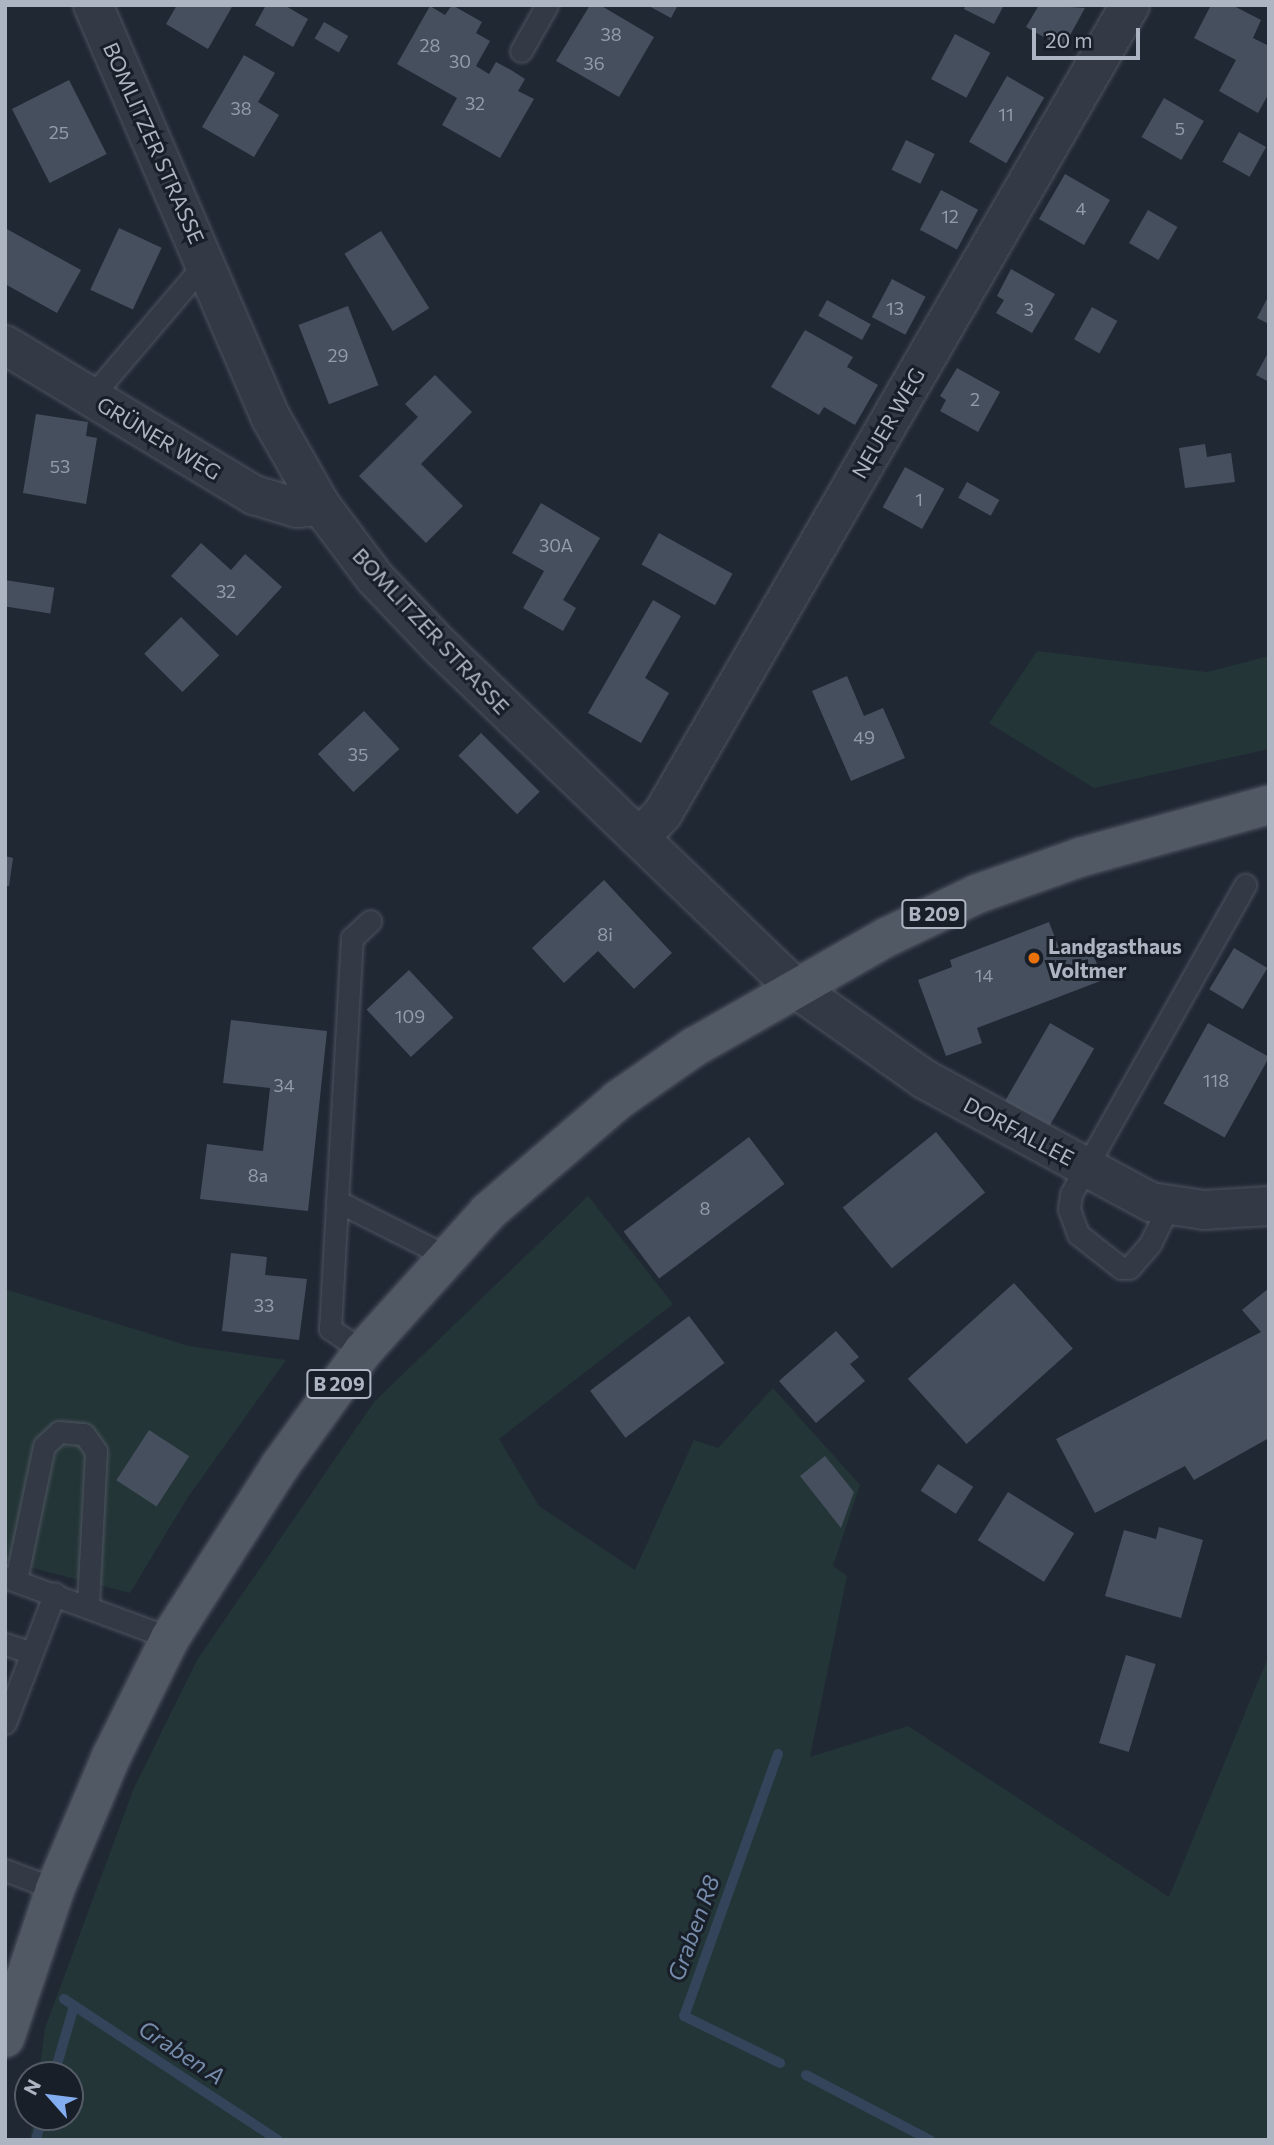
<!DOCTYPE html>
<html>
<head>
<meta charset="utf-8">
<style>
	body { margin:0 }
	#map { position:relative; width:1274px; height:2145px; overflow:hidden; background:#202834; font-family:Commissioner,sans-serif }
	div>[style] { position:absolute }
	[style*='--x'] { left:calc(var(--x)*1px); top:calc(var(--y)*1px); width:calc(var(--w)*1px); rotate:calc(var(--a)*1deg) }
	.green>* { inset:0; background:#233536 }
	.stream>* { height:10px; margin:-5px; padding:0 5px; transform-origin:5px; border-radius:5px; background:#34445b }
	.building>* { inset:0; background:#464f5e; transform-origin:0 0 }
	.roads { filter:drop-shadow(0 0 2px #4e5560) drop-shadow(0 0 2px #4e5560) }
	.service>* { height:21px; margin:-10.5px; padding:0 10.5px; transform-origin:10.5px; border-radius:10.5px; background:#333a45 }
	.minor>* { height:38px; margin:-19px; padding:0 19px; transform-origin:19px; border-radius:19px; background:#333a45 }
	.primary>* { height:38px; margin:-19px; padding:0 19px; transform-origin:19px; border-radius:19px; background:#515965 }
	.dots>* { width:19px; height:19px; translate:-50% -50%; box-sizing:border-box; border:4px solid #191f29; border-radius:50% }
	span { translate:-50% -50%; white-space:nowrap; text-align:center; line-height:1.15; -webkit-text-stroke:6px #191f29; paint-order:stroke }
	.number-label { font-size:18px; color:#939ca9 }
	.number-label span { -webkit-text-stroke-width:0 }
	.shield-label span { padding:2px 5px; background:#191f29; border:2px solid; border-radius:5px; -webkit-text-stroke-width:0 }
	.shield-label { font-size:19px; color:#adb5c2; font-weight:700 }
	.street-label { font-size:21px; color:#adb5c2 }
	.poi-label { font-size:21px; color:#adb5c2; font-weight:700 }
	.left { translate:0 -50%; text-align:left }
	.water-label { font-size:23px; color:#768caa; font-style:italic }
	.frame { position:absolute; inset:0; border:7px solid #adb5c2; pointer-events:none }
	.north { position:absolute; left:14px; top:2061px; width:70px; height:70px; box-sizing:border-box; background:#191f29; border:2px solid #545b66; border-radius:50%; rotate:298deg; font-size:19px; font-weight:700; line-height:28px; text-align:center; color:#adb5c2 }
	.north::after { content:''; display:block; margin:auto; width:24px; height:32px; background:#83adf1; clip-path:polygon(50% 0,100% 100%,50% 72%,0 100%) }
	.scale { position:absolute; left:1032px; top:28px; width:108px; height:32px; box-sizing:border-box; border:4px solid #adb5c2; border-top:0; padding-left:9px; font-size:21px; line-height:24px; white-space:nowrap; color:#adb5c2; -webkit-text-stroke:5px #191f29; paint-order:stroke }
</style>
</head>
<body>
<div id="map">
	<div class="green">
		<i style="clip-path:polygon(1037px 651px,1207px 672px,1269px 656px,1269px 749px,1094px 788px,989px 723px)"></i>
		<i style="clip-path:polygon(588px 1196px,673px 1304px,499px 1439px,539px 1506px,635px 1570px,694px 1440px,718px 1448px,773px 1388px,860px 1485px,833px 1566px,847px 1576px,810px 1757px,908px 1726px,1169px 1897px,1269px 1655px,1269px 2140px,30px 2140px,33px 2117px,70px 2117px,70px 2075px,39px 2075px,45px 2028px,134px 1788px,197px 1660px,374px 1402px)"></i>
		<i style="clip-path:polygon(5px 1289px,189px 1346px,286px 1360px,188px 1497px,130px 1593px,5px 1561px)"></i>
	</div>
	<div class="stream">
		<i style="--x:778;--y:1754;--w:278;--a:109.7"></i>
		<i style="--x:684;--y:2016;--w:107;--a:26.1"></i>
		<i style="--x:64;--y:1999;--w:256;--a:33.4"></i>
		<i style="--x:54;--y:2075;--w:72;--a:-73.8"></i>
		<i style="--x:806;--y:2075;--w:140;--a:27.7"></i>
		<i style="--x:36;--y:2140;--w:24;--a:-75"></i>
	</div>
	<div class="building">
		<i style="clip-path:polygon(177px 5px,233px 5px,208px 49px,166px 24px)"></i>
		<i style="clip-path:polygon(266px 5px,284px 5px,308px 19px,293px 47px,255px 25px)"></i>
		<i style="clip-path:polygon(452px 5px,482px 22px,476px 33px,490px 41px,476px 66px,489px 74px,496px 62px,511px 70px,525px 79px,518px 91px,534px 99px,500px 158px,442px 125px,457px 98px,397px 64px,430px 6px,445px 15px)"></i>
		<i style="clip-path:polygon(590px 5px,600px 5px,654px 37px,619px 97px,556px 61px)"></i>
		<i style="clip-path:polygon(647px 5px,678px 5px,671px 18px)"></i>
		<i style="clip-path:polygon(966px 5px,1004px 5px,994px 24px,964px 9px)"></i>
		<i style="clip-path:polygon(1039px 5px,1085px 8px,1063px 48px,1026px 27px)"></i>
		<i style="clip-path:polygon(1211px 5px,1232px 5px,1261px 20px,1253px 38px,1269px 46px,1269px 93px,1258px 113px,1219px 91px,1236px 60px,1194px 38px)"></i>
		<i style="left:324px;top:22px;width:28px;height:19px;rotate:30deg"></i>
		<i style="left:955px;top:34px;width:40px;height:51px;rotate:28deg"></i>
		<i style="clip-path:polygon(244px 55px,275px 73px,258px 102px,279px 115px,254px 157px,202px 127px)"></i>
		<i style="left:1007px;top:76px;width:43px;height:76px;rotate:30deg"></i>
		<i style="left:69px;top:80px;width:83px;height:64px;rotate:63deg"></i>
		<i style="left:1164px;top:98px;width:46px;height:45px;rotate:30deg"></i>
		<i style="left:1239px;top:132px;width:31px;height:34px;rotate:29deg"></i>
		<i style="left:906px;top:140px;width:32px;height:33px;rotate:26deg"></i>
		<i style="left:1065px;top:174px;width:52px;height:52px;rotate:30deg"></i>
		<i style="left:941px;top:190px;width:42px;height:45px;rotate:28deg"></i>
		<i style="left:1148px;top:210px;width:34px;height:38px;rotate:30deg"></i>
		<i style="clip-path:polygon(5px 228px,81px 270px,57px 313px,5px 284px)"></i>
		<i style="left:119px;top:228px;width:47px;height:68px;rotate:25deg"></i>
		<i style="left:381px;top:231px;width:91px;height:43px;rotate:58deg"></i>
		<i style="clip-path:polygon(1011px 269px,1055px 294px,1032px 333px,996px 313px,1004px 300px,997px 296px)"></i>
		<i style="left:892px;top:279px;width:38px;height:43px;rotate:28deg"></i>
		<i style="clip-path:polygon(1269px 295px,1269px 324px,1257px 318px)"></i>
		<i style="left:827px;top:300px;width:50px;height:18px;rotate:29deg"></i>
		<i style="left:348px;top:306px;width:85px;height:53px;rotate:69deg"></i>
		<i style="left:1092px;top:307px;width:29px;height:37px;rotate:29deg"></i>
		<i style="clip-path:polygon(805px 330px,853px 357px,847px 367px,878px 385px,855px 425px,824px 407px,819px 415px,771px 387px)"></i>
		<i style="clip-path:polygon(1269px 351px,1269px 382px,1256px 375px)"></i>
		<i style="clip-path:polygon(957px 368px,1000px 392px,978px 432px,940px 411px,946px 400px,940px 396px)"></i>
		<i style="clip-path:polygon(435px 375px,472px 412px,421px 464px,463px 506px,426px 543px,359px 476px,418px 417px,405px 404px)"></i>
		<i style="clip-path:polygon(36px 414px,88px 422px,86px 436px,97px 438px,86px 504px,23px 493px)"></i>
		<i style="clip-path:polygon(1205px 444px,1207px 457px,1231px 453px,1235px 482px,1185px 488px,1179px 448px)"></i>
		<i style="left:905px;top:467px;width:45px;height:46px;rotate:29deg"></i>
		<i style="left:967px;top:482px;width:37px;height:18px;rotate:29deg"></i>
		<i style="clip-path:polygon(541px 503px,600px 538px,563px 600px,576px 608px,563px 631px,523px 608px,544px 571px,512px 553px)"></i>
		<i style="left:659px;top:533px;width:84px;height:36px;rotate:29deg"></i>
		<i style="clip-path:polygon(201px 543px,231px 570px,245px 554px,282px 587px,237px 636px,171px 576px)"></i>
		<i style="left:5px;top:580px;width:50px;height:26px;rotate:9deg"></i>
		<i style="clip-path:polygon(653px 600px,681px 616px,645px 678px,669px 693px,641px 743px,588px 713px)"></i>
		<i style="left:181px;top:617px;width:54px;height:52px;rotate:45deg"></i>
		<i style="clip-path:polygon(847px 676px,864px 716px,883px 708px,905px 758px,851px 781px,812px 691px)"></i>
		<i style="left:364px;top:711px;width:52px;height:63px;rotate:47deg"></i>
		<i style="left:481px;top:733px;width:83px;height:32px;rotate:45deg"></i>
		<i style="clip-path:polygon(5px 856px,13px 858px,9px 886px,5px 886px)"></i>
		<i style="clip-path:polygon(604px 880px,672px 953px,634px 989px,598px 951px,564px 983px,532px 948px)"></i>
		<i style="clip-path:polygon(1049px 922px,1062px 956px,1090px 946px,1103px 980px,977px 1028px,982px 1043px,946px 1056px,918px 980px,952px 967px,950px 960px)"></i>
		<i style="left:1234px;top:948px;width:39px;height:48px;rotate:31deg"></i>
		<i style="left:409px;top:970px;width:65px;height:58px;rotate:47deg"></i>
		<i style="clip-path:polygon(231px 1020px,327px 1031px,308px 1211px,200px 1199px,207px 1144px,263px 1151px,270px 1088px,223px 1083px)"></i>
		<i style="left:1050px;top:1023px;width:51px;height:90px;rotate:30deg"></i>
		<i style="left:1208px;top:1023px;width:70px;height:92px;rotate:29deg"></i>
		<i style="left:936px;top:1132px;width:78px;height:120px;rotate:51deg"></i>
		<i style="left:749px;top:1137px;width:59px;height:157px;rotate:53deg"></i>
		<i style="clip-path:polygon(231px 1253px,267px 1257px,265px 1275px,307px 1279px,299px 1340px,222px 1331px)"></i>
		<i style="left:1014px;top:1283px;width:88px;height:143px;rotate:48deg"></i>
		<i style="clip-path:polygon(1269px 1288px,1269px 1438px,1194px 1480px,1185px 1466px,1095px 1513px,1056px 1439px,1261px 1332px,1242px 1310px)"></i>
		<i style="left:689px;top:1316px;width:59px;height:124px;rotate:53deg"></i>
		<i style="clip-path:polygon(836px 1331px,859px 1357px,850px 1364px,865px 1381px,816px 1423px,779px 1381px)"></i>
		<i style="left:149px;top:1430px;width:48px;height:60px;rotate:33deg"></i>
		<i style="clip-path:polygon(825px 1456px,854px 1492px,841px 1528px,800px 1476px)"></i>
		<i style="left:938px;top:1464px;width:42px;height:32px;rotate:33deg"></i>
		<i style="left:1008px;top:1492px;width:78px;height:57px;rotate:32deg"></i>
		<i style="clip-path:polygon(1159px 1527px,1203px 1540px,1181px 1618px,1105px 1596px,1124px 1530px,1156px 1539px)"></i>
		<i style="left:1126px;top:1655px;width:31px;height:92px;rotate:17deg"></i>
	</div>
	<div class="roads">
		<div class="service">
			<i style="--x:521;--y:51;--w:53;--a:-60.5"></i>
			<i style="--x:91;--y:397;--w:177;--a:-49.6"></i>
			<i style="--x:337;--y:1201;--w:122;--a:26.8"></i>
			<i style="--x:1169;--y:1205;--w:43;--a:116"></i>
			<i style="--x:1150;--y:1244;--w:32;--a:131"></i>
			<i style="--x:1129;--y:1268;--w:8;--a:180"></i>
			<i style="--x:1121;--y:1268;--w:55;--a:-141.7"></i>
			<i style="--x:1078;--y:1234;--w:27;--a:-110"></i>
			<i style="--x:1069;--y:1209;--w:15;--a:-82"></i>
			<i style="--x:1071;--y:1194;--w:355;--a:-60.6"></i>
			<i style="--x:363;--y:1351;--w:40;--a:-146"></i>
			<i style="--x:330;--y:1329;--w:392;--a:-86.8"></i>
			<i style="--x:352;--y:938;--w:25;--a:-43"></i>
			<i style="--x:5;--y:1577;--w:176;--a:20.3"></i>
			<i style="--x:16;--y:1580;--w:137;--a:-78.2"></i>
			<i style="--x:44;--y:1446;--w:21;--a:-43"></i>
			<i style="--x:59;--y:1432;--w:25;--a:5"></i>
			<i style="--x:84;--y:1434;--w:21;--a:55"></i>
			<i style="--x:96;--y:1451;--w:155;--a:93"></i>
			<i style="--x:5;--y:1644;--w:28;--a:18"></i>
			<i style="--x:5;--y:1723;--w:139;--a:-69"></i>
			<i style="--x:5;--y:1870;--w:53;--a:20.8"></i>
		</div>
		<div class="minor">
			<i style="--x:93;--y:5;--w:450;--a:66.7"></i>
			<i style="--x:271;--y:418;--w:101;--a:60.4"></i>
			<i style="--x:321;--y:506;--w:90;--a:53.1"></i>
			<i style="--x:375;--y:578;--w:97;--a:46.3"></i>
			<i style="--x:442;--y:648;--w:489;--a:43.9"></i>
			<i style="--x:794;--y:987;--w:159;--a:35.3"></i>
			<i style="--x:924;--y:1079;--w:258;--a:28.5"></i>
			<i style="--x:1151;--y:1202;--w:54;--a:8.6"></i>
			<i style="--x:1204;--y:1210;--w:65;--a:-3.5"></i>
			<i style="--x:5;--y:345;--w:291;--a:31.1"></i>
			<i style="--x:254;--y:495;--w:45;--a:16.8"></i>
			<i style="--x:297;--y:508;--w:24;--a:-5"></i>
			<i style="--x:640;--y:837;--w:33;--a:-46"></i>
			<i style="--x:663;--y:813;--w:933;--a:-59.97"></i>
		</div>
		<div class="primary">
			<i style="--x:5;--y:2038;--w:157;--a:-71.4"></i>
			<i style="--x:55;--y:1889;--w:143;--a:-67"></i>
			<i style="--x:111;--y:1757;--w:133;--a:-63.6"></i>
			<i style="--x:170;--y:1638;--w:204;--a:-57.4"></i>
			<i style="--x:280;--y:1466;--w:142;--a:-54.2"></i>
			<i style="--x:363;--y:1351;--w:187;--a:-48"></i>
			<i style="--x:488;--y:1212;--w:172;--a:-40.7"></i>
			<i style="--x:618;--y:1100;--w:93;--a:-34.9"></i>
			<i style="--x:694;--y:1047;--w:222;--a:-29.7"></i>
			<i style="--x:887;--y:937;--w:100;--a:-25.5"></i>
			<i style="--x:977;--y:894;--w:110;--a:-19.6"></i>
			<i style="--x:1081;--y:857;--w:195;--a:-15.5"></i>
		</div>
	</div>
	<div class="dots">
		<i style="left:1034px;top:958px;background:#e8710a"></i>
	</div>
	<div class="number-label">
		<span style="left:611px;top:34px">38</span>
		<span style="left:430px;top:45px">28</span>
		<span style="left:460px;top:61px">30</span>
		<span style="left:594px;top:63px">36</span>
		<span style="left:475px;top:103px">32</span>
		<span style="left:241px;top:108px">38</span>
		<span style="left:1006px;top:114px">11</span>
		<span style="left:1180px;top:128px">5</span>
		<span style="left:59px;top:132px">25</span>
		<span style="left:1081px;top:208px">4</span>
		<span style="left:950px;top:216px">12</span>
		<span style="left:895px;top:308px">13</span>
		<span style="left:1029px;top:309px">3</span>
		<span style="left:338px;top:355px">29</span>
		<span style="left:975px;top:399px">2</span>
		<span style="left:60px;top:466px">53</span>
		<span style="left:919px;top:499px">1</span>
		<span style="left:556px;top:545px">30A</span>
		<span style="left:226px;top:591px">32</span>
		<span style="left:864px;top:737px">49</span>
		<span style="left:358px;top:754px">35</span>
		<span style="left:605px;top:934px">8i</span>
		<span style="left:984px;top:975px">14</span>
		<span style="left:410px;top:1016px">109</span>
		<span style="left:1216px;top:1080px">118</span>
		<span style="left:284px;top:1085px">34</span>
		<span style="left:258px;top:1175px">8a</span>
		<span style="left:705px;top:1208px">8</span>
		<span style="left:264px;top:1305px">33</span>
	</div>
	<div class="shield-label">
		<span style="left:934px;top:914px">B 209</span>
		<span style="left:339px;top:1384px">B 209</span>
	</div>
	<div class="street-label">
		<span style="left:154px;top:143px;rotate:66deg">BOMLITZER STRASSE</span>
		<span style="left:888px;top:423px;rotate:-60deg">NEUER WEG</span>
		<span style="left:159px;top:438px;rotate:31deg">GRÜNER WEG</span>
		<span style="left:431px;top:631px;rotate:47deg">BOMLITZER STRASSE</span>
		<span style="left:1019px;top:1131px;rotate:28deg">DORFALLEE</span>
	</div>
	<div class="poi-label">
		<span class="left" style="left:1048px;top:958px">Landgasthaus<br>Voltmer</span>
	</div>
	<div class="water-label">
		<span style="left:693px;top:1928px;rotate:-70deg">Graben R8</span>
		<span style="left:182px;top:2052px;rotate:33deg">Graben A</span>
	</div>
	<div class="frame"></div>
	<div class="north">N</div>
	<div class="scale">20 m</div>
</div>
</body>
</html>
